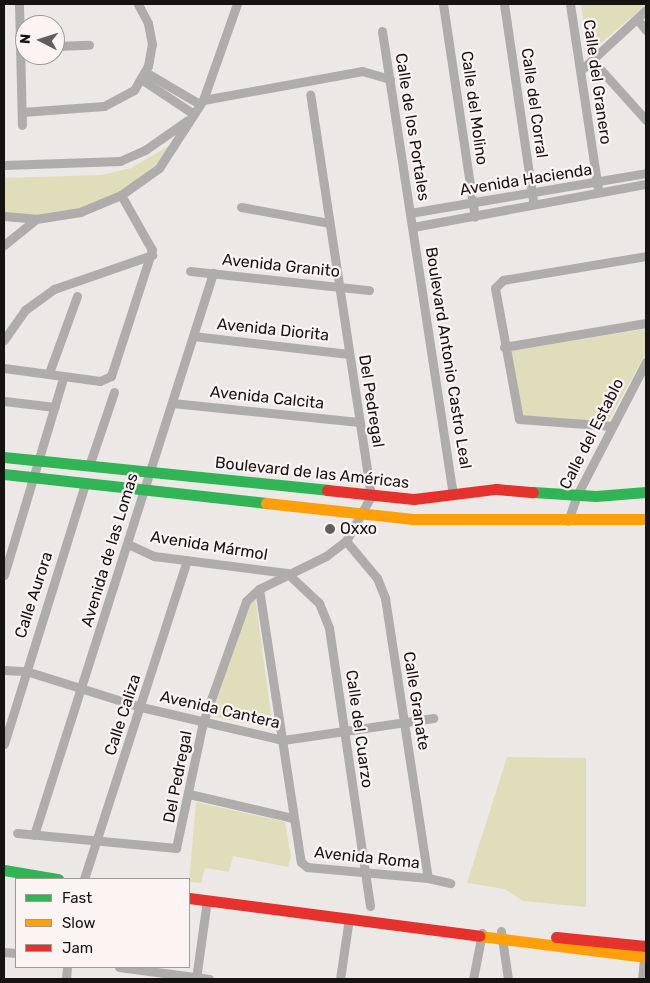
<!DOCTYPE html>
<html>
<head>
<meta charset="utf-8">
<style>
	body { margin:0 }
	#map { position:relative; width:650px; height:983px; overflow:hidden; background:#ebe8e6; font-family:Rubik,sans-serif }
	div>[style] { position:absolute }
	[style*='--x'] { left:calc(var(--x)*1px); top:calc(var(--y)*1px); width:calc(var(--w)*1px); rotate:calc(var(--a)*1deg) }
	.green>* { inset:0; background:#e0ddbb }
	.street>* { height:9px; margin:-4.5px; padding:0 4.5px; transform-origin:4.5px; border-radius:4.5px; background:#afacac }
	.fast>* { height:11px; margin:-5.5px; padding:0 5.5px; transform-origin:5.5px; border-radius:5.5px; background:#30b455 }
	.slow>* { height:11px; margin:-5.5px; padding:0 5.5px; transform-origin:5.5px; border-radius:5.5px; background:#ff9f0a }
	.jam>* { height:11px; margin:-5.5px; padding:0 5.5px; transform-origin:5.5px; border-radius:5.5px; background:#e5322d }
	.dots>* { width:14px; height:14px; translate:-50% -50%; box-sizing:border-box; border:2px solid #fbf4f2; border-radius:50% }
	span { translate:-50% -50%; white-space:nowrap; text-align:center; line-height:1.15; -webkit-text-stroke:4.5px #fbf4f2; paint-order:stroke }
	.street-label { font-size:16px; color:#161413 }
	.poi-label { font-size:16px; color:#161413 }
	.left { translate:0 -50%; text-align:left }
	.frame { position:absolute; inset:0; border:5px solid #161413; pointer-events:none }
	.legend { position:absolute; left:15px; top:878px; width:175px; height:90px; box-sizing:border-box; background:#fbf4f2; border:1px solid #9f9a99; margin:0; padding:6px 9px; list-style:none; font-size:15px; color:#161413 }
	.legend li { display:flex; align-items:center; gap:10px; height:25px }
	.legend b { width:25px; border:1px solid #9f9a99 }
	.north { position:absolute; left:15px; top:15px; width:50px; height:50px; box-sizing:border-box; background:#fbf4f2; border:1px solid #9f9a99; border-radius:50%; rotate:275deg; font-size:14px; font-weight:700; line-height:20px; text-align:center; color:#161413 }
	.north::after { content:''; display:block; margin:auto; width:18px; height:22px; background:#615e5d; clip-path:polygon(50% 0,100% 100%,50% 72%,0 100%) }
</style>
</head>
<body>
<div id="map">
	<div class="green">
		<i style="clip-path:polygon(581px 4px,646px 4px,646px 5px,589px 53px)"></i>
		<i style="clip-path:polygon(172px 144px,165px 157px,112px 199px,76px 214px,4px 218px,4px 178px,102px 175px,131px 168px)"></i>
		<i style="clip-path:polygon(646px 329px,646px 353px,606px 425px,521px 416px,510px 351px)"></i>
		<i style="clip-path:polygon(255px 596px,273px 729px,211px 716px,249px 601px)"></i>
		<i style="clip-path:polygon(507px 757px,586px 758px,586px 907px,523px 901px,505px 889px,467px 883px)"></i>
		<i style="clip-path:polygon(196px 802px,285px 822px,291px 857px,288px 867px,233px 856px,229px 872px,205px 868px,201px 883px,189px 882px)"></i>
	</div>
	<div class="street">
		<i style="--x:19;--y:4;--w:121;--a:88.6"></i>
		<i style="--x:443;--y:4;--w:215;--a:81.5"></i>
		<i style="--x:504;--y:4;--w:198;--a:81.6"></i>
		<i style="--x:570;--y:4;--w:187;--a:81.4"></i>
		<i style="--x:637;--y:19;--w:14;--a:51"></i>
		<i style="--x:382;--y:31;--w:467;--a:81.3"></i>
		<i style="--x:55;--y:46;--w:34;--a:-2"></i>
		<i style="--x:592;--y:60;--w:81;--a:48"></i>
		<i style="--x:581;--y:70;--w:88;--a:-42.7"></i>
		<i style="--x:145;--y:72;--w:61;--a:30.3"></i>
		<i style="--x:141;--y:79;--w:61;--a:33.7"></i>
		<i style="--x:203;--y:100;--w:162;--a:-10.3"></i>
		<i style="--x:362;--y:71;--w:29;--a:16"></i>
		<i style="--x:22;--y:112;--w:82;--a:-4.2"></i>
		<i style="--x:104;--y:106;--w:34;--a:-28"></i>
		<i style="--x:134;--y:90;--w:28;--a:-60"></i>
		<i style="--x:148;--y:66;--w:22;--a:-80"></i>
		<i style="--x:152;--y:44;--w:21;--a:-101"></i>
		<i style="--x:148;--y:23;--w:21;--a:-118"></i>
		<i style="--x:4;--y:165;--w:116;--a:-2"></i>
		<i style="--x:120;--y:161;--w:27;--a:-24"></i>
		<i style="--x:145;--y:150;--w:52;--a:-34.9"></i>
		<i style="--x:241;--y:207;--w:89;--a:10.3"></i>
		<i style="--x:410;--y:213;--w:239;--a:-9.6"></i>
		<i style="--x:4;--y:216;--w:32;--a:5"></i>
		<i style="--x:36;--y:219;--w:45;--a:-9"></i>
		<i style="--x:80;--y:212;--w:44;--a:-22.5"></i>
		<i style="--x:121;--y:195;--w:47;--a:-35.4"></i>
		<i style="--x:159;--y:168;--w:81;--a:-57.1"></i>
		<i style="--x:203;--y:100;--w:102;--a:-70.5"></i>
		<i style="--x:413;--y:227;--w:237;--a:-10.5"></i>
		<i style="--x:4;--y:245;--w:41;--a:-39.1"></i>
		<i style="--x:190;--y:271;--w:180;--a:6.1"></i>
		<i style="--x:193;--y:336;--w:157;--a:6.6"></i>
		<i style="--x:4;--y:340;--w:37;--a:-55"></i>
		<i style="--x:25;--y:310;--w:36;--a:-36"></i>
		<i style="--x:54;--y:289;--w:104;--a:-19.1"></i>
		<i style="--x:504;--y:347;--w:144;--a:-9.6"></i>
		<i style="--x:4;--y:368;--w:97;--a:7.7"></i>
		<i style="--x:100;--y:381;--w:12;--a:-24"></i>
		<i style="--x:111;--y:376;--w:133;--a:-72"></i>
		<i style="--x:152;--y:250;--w:63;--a:-119.4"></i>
		<i style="--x:49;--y:373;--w:82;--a:-70"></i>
		<i style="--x:4;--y:401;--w:51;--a:6.7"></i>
		<i style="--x:172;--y:403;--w:188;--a:5.8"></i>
		<i style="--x:612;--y:426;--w:93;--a:-175.7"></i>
		<i style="--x:519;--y:419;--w:133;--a:-100.4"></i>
		<i style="--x:495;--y:288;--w:11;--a:-45"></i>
		<i style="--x:503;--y:280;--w:145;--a:-9.5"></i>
		<i style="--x:89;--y:466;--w:78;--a:-71.3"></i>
		<i style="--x:568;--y:521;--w:28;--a:-71"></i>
		<i style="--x:577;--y:495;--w:150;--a:-62.6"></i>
		<i style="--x:346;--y:541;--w:48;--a:50"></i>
		<i style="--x:377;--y:578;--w:22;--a:68"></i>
		<i style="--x:385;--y:598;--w:283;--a:81.3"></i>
		<i style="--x:128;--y:544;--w:29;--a:25"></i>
		<i style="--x:154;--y:556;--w:134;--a:7.3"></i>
		<i style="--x:287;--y:573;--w:44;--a:43.2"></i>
		<i style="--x:319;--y:603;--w:27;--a:68"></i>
		<i style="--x:329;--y:628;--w:281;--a:81.6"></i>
		<i style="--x:4;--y:575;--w:202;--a:-73.3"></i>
		<i style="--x:259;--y:589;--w:276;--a:81.3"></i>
		<i style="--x:301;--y:862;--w:8;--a:40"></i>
		<i style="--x:307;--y:867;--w:121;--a:5.2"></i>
		<i style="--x:4;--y:670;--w:22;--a:3"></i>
		<i style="--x:26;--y:671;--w:121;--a:17.4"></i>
		<i style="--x:141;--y:707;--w:146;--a:13.1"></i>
		<i style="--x:283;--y:740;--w:152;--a:-8.3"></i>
		<i style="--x:4;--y:744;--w:272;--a:-72.7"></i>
		<i style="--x:189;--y:794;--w:107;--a:13"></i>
		<i style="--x:17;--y:833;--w:160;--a:5.4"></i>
		<i style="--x:176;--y:848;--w:129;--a:-77.9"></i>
		<i style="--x:203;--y:722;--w:128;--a:-70.4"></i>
		<i style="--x:246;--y:601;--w:18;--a:-43"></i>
		<i style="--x:259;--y:589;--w:75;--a:-26.2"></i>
		<i style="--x:326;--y:556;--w:25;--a:-37"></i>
		<i style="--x:346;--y:541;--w:51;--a:-60.9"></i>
		<i style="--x:371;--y:496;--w:406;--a:-98.6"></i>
		<i style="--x:34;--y:835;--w:590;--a:-72.33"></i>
		<i style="--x:428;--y:878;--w:23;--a:13"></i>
		<i style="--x:84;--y:879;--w:335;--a:-72.1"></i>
		<i style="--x:501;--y:931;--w:49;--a:81.7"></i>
		<i style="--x:4;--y:952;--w:12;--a:5"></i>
		<i style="--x:119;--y:967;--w:91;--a:7.6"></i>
		<i style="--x:66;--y:979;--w:12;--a:-85"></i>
		<i style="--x:196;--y:979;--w:80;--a:-82.1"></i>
		<i style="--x:340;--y:979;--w:62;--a:-81.6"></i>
		<i style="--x:473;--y:979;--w:47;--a:-78.9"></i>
		<i style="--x:642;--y:979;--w:27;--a:-84"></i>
	</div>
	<div class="fast">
		<i style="--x:4;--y:457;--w:325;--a:5.8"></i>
		<i style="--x:4;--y:474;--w:264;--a:6.3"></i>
		<i style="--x:533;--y:492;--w:63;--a:3.6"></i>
		<i style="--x:596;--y:496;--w:50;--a:-4.6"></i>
		<i style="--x:4;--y:870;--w:55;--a:9.5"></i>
	</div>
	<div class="slow">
		<i style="--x:266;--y:503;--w:148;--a:6.2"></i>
		<i style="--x:413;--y:519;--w:233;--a:0"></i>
		<i style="--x:480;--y:936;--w:167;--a:7.2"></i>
	</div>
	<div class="jam">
		<i style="--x:327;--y:490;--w:87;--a:5.9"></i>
		<i style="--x:414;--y:499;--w:83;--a:-7"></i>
		<i style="--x:496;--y:489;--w:37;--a:5"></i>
		<i style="--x:189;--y:898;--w:293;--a:7.4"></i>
		<i style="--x:556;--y:937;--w:90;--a:5.7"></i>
	</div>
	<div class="dots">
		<i style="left:330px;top:529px;background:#615e5d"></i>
	</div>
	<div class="street-label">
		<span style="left:597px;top:82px;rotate:82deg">Calle del Granero</span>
		<span style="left:534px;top:103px;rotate:82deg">Calle del Corral</span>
		<span style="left:474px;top:108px;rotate:82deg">Calle del Molino</span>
		<span style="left:412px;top:127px;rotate:81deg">Calle de los Portales</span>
		<span style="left:526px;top:180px;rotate:-9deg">Avenida Hacienda</span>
		<span style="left:281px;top:266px;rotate:6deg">Avenida Granito</span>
		<span style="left:273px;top:330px;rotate:6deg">Avenida Diorita</span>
		<span style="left:448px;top:358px;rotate:81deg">Boulevard Antonio Castro Leal</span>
		<span style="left:267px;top:398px;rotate:6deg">Avenida Calcita</span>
		<span style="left:371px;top:401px;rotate:81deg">Del Pedregal</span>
		<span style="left:592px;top:434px;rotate:-63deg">Calle del Establo</span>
		<span style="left:312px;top:473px;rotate:6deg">Boulevard de las Américas</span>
		<span style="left:209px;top:546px;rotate:9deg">Avenida Mármol</span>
		<span style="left:110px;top:550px;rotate:-73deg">Avenida de las Lomas</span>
		<span style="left:34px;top:595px;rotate:-72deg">Calle Aurora</span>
		<span style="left:416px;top:701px;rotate:81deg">Calle Granate</span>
		<span style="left:220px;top:710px;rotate:13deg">Avenida Cantera</span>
		<span style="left:123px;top:715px;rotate:-72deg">Calle Caliza</span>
		<span style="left:359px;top:729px;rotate:82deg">Calle del Cuarzo</span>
		<span style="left:178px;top:777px;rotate:-79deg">Del Pedregal</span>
		<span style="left:367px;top:858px;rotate:6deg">Avenida Roma</span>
	</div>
	<div class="poi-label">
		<span class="left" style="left:340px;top:529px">Oxxo</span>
	</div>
	<div class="frame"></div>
	<ul class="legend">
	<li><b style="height:6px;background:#30b455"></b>Fast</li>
	<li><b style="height:6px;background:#ff9f0a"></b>Slow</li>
	<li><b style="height:6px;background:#e5322d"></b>Jam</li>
	</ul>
	<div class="north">N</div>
</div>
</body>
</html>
